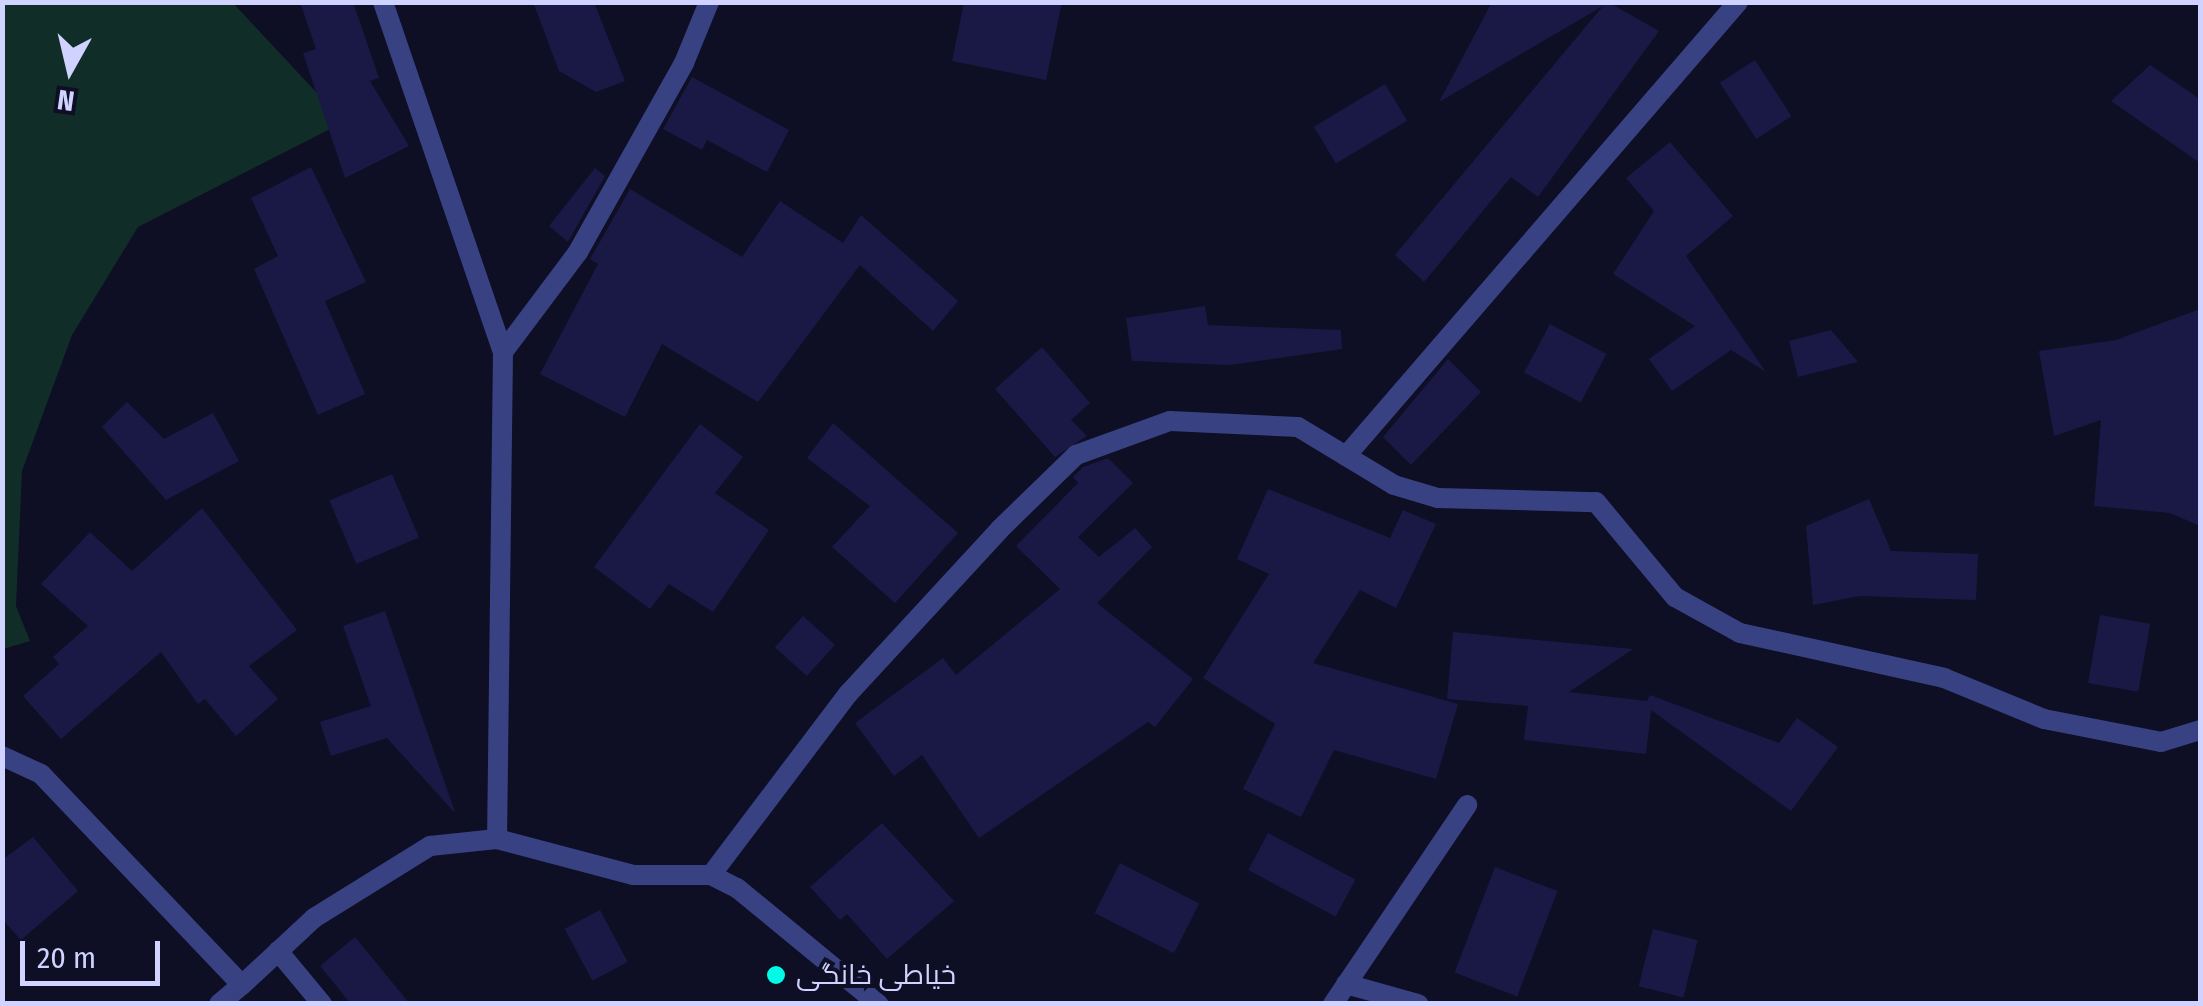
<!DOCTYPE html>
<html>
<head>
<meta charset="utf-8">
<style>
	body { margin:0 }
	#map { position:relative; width:2203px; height:1006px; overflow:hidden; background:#0e0e24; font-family:"Fira Sans Condensed",Cairo,sans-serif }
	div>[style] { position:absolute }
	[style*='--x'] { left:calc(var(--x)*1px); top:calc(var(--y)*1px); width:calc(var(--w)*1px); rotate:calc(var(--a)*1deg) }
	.green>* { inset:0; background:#102e27 }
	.building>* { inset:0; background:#1a1945; transform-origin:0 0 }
	.minor>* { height:20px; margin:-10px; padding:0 10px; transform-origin:10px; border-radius:10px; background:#384283 }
	.tertiary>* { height:20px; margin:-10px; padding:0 10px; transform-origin:10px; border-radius:10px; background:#384283 }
	.dots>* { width:28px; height:28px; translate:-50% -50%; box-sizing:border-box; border:5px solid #0e0e24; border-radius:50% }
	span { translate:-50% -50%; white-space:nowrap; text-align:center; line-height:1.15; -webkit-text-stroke:8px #0e0e24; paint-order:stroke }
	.poi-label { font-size:28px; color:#d0d3ff }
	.left { translate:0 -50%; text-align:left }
	.frame { position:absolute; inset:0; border:5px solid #d0d3ff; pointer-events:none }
	.north { position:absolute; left:20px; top:20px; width:100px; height:100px; -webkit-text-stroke:8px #0e0e24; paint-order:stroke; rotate:188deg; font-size:28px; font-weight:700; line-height:40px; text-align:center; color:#d0d3ff }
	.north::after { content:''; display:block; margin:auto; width:35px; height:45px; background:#d0d3ff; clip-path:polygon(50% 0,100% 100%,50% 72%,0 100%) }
	.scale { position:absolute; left:20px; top:941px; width:140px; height:45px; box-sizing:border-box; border:5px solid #d0d3ff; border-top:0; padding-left:12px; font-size:30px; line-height:35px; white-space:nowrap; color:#d0d3ff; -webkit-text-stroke:8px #0e0e24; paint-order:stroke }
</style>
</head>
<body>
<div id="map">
	<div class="green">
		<i style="clip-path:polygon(3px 3px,233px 3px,344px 122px,138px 227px,72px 335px,22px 471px,16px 606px,30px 641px,3px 649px)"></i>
	</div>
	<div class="building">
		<i style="clip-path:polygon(300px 2px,353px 2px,379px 78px,370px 81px,409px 146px,345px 178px,303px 53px,316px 49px)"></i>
		<i style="clip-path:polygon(533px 2px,594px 2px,625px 81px,596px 92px,559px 71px)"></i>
		<i style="clip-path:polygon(964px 2px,1062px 2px,1046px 80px,952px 61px)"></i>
		<i style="clip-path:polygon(1492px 2px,1608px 2px,1659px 31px,1538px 197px,1511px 177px,1424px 282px,1395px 255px,1603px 6px,1439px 102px)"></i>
		<i style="left:1755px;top:60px;width:67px;height:42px;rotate:57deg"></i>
		<i style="clip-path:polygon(2150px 65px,2200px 99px,2200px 163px,2111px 101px)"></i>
		<i style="clip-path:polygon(692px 77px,789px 130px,767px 172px,707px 140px,702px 150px,663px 129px)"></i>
		<i style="left:1385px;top:84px;width:43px;height:83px;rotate:59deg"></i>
		<i style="clip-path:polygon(1670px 142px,1733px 216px,1686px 256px,1766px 372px,1731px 350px,1672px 391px,1649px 359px,1695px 326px,1613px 274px,1654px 211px,1626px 178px)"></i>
		<i style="clip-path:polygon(311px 167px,366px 282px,325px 301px,365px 394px,318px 415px,254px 269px,278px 256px,251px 198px)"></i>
		<i style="clip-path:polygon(595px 168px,605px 176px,568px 242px,549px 226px)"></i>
		<i style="clip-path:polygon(630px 189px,742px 257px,780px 201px,843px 243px,861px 215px,958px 301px,933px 331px,860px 265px,758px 402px,662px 344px,625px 417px,540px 374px,598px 264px,590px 259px)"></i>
		<i style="clip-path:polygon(1205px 306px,1208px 325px,1341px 330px,1342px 349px,1230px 365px,1132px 361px,1126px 318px)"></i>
		<i style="clip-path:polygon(2200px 309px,2200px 526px,2170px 513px,2094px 506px,2101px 420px,2054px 436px,2039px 351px,2116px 340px)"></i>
		<i style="left:1550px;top:324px;width:64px;height:55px;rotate:28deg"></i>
		<i style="clip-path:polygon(1831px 330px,1858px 362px,1798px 377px,1789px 341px)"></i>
		<i style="clip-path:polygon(1042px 347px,1090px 403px,1071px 420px,1087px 436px,1055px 457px,995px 389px)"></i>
		<i style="clip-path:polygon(1448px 359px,1481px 392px,1411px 465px,1383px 437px)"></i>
		<i style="clip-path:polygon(127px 402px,164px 439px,213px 413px,239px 461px,166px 500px,102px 427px)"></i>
		<i style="clip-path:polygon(833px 423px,958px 533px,895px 603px,832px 547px,870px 506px,807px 458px)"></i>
		<i style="clip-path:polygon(700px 424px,743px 457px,715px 493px,769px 530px,713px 612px,669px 584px,650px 609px,594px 567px)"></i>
		<i style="clip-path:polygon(1108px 458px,1133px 483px,1078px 537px,1099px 557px,1135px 528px,1152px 547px,1097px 603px,1193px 679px,1155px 727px,1148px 722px,979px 838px,922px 755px,894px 776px,855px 723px,943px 658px,956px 675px,1060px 589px,1016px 546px,1078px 483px,1073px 477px,1083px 467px)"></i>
		<i style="left:392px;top:474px;width:69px;height:68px;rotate:67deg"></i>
		<i style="clip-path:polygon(1268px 489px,1390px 538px,1403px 510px,1436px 524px,1396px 608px,1360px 590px,1313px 663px,1458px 704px,1436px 779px,1334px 750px,1301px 817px,1243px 789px,1275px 724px,1203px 678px,1269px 574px,1237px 559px)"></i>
		<i style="clip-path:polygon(1869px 499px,1891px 551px,1978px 554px,1976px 600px,1860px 596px,1813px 605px,1806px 526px)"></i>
		<i style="clip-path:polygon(202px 508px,297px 630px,249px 666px,278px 699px,236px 736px,205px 699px,198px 704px,161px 652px,61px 739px,23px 696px,59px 664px,53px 657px,88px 626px,41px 584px,90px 532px,132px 571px)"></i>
		<i style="clip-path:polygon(385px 611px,455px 812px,454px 812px,387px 738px,331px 756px,320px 722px,371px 706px,343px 626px)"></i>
		<i style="left:2100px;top:615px;width:51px;height:69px;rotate:10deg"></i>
		<i style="left:803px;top:616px;width:43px;height:42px;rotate:42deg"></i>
		<i style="clip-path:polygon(1453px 632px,1633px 649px,1569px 692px,1647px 701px,1650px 695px,1779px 743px,1797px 718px,1838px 747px,1791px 811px,1651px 710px,1646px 754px,1524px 740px,1528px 706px,1447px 699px)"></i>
		<i style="clip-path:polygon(882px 823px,954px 901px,887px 959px,847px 914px,840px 920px,810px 887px)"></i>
		<i style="left:1268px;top:833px;width:99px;height:42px;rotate:28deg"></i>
		<i style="clip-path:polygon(33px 837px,78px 891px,21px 940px,2px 919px,2px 860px)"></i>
		<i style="left:1120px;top:863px;width:89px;height:56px;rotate:27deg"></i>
		<i style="left:1495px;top:867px;width:67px;height:113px;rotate:21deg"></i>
		<i style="left:600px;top:910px;width:59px;height:40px;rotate:62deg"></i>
		<i style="left:1653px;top:929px;width:46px;height:59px;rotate:14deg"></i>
		<i style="clip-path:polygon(355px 937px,410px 1004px,351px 1004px,320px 966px)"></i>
	</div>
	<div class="minor">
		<i style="--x:383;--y:2;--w:370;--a:71.1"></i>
		<i style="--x:503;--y:352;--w:487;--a:90.7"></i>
		<i style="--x:503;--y:352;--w:125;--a:-53.1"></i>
		<i style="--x:578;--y:252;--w:217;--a:-60.7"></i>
		<i style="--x:684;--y:63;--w:66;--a:-67.7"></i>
		<i style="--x:1346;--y:456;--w:600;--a:-49.19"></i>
		<i style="--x:711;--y:875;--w:227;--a:-52.9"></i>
		<i style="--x:848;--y:694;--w:224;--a:-47.3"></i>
		<i style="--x:1000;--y:529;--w:106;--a:-44.2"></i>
		<i style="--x:1076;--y:455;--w:100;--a:-19.9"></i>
		<i style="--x:1170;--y:421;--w:128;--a:2.7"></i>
		<i style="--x:1298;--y:427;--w:112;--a:31.1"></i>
		<i style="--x:1394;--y:485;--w:46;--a:16.5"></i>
		<i style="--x:1438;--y:498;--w:158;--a:1.5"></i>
		<i style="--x:1596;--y:502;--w:124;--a:50.3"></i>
		<i style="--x:1675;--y:597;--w:74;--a:29"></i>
		<i style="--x:1740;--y:633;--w:209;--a:12.4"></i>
		<i style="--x:1944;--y:678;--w:108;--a:22.3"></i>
		<i style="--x:2044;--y:719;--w:119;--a:11.1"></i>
		<i style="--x:2161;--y:742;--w:41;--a:-17.1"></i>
		<i style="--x:278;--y:951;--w:69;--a:50.3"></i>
		<i style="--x:1346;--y:984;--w:75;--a:15.5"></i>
		<i style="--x:219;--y:1004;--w:30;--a:-40"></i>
		<i style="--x:1333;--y:1004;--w:240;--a:-56"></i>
	</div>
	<div class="tertiary">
		<i style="--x:2;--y:756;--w:43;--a:24.8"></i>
		<i style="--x:41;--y:774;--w:291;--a:46.4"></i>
		<i style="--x:242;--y:985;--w:98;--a:-42.9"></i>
		<i style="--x:314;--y:918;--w:137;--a:-31.8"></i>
		<i style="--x:430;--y:846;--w:67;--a:-6"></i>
		<i style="--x:497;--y:839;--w:141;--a:14.8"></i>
		<i style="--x:633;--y:875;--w:78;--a:0"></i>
		<i style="--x:711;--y:875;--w:29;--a:27"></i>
		<i style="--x:737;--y:888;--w:183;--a:39.4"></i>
	</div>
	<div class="dots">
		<i style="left:776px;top:975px;background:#00fbe7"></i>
	</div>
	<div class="poi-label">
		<span class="left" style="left:796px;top:975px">خیاطی خانگی</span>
	</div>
	<div class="frame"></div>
	<div class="north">N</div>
	<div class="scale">20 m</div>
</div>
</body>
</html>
